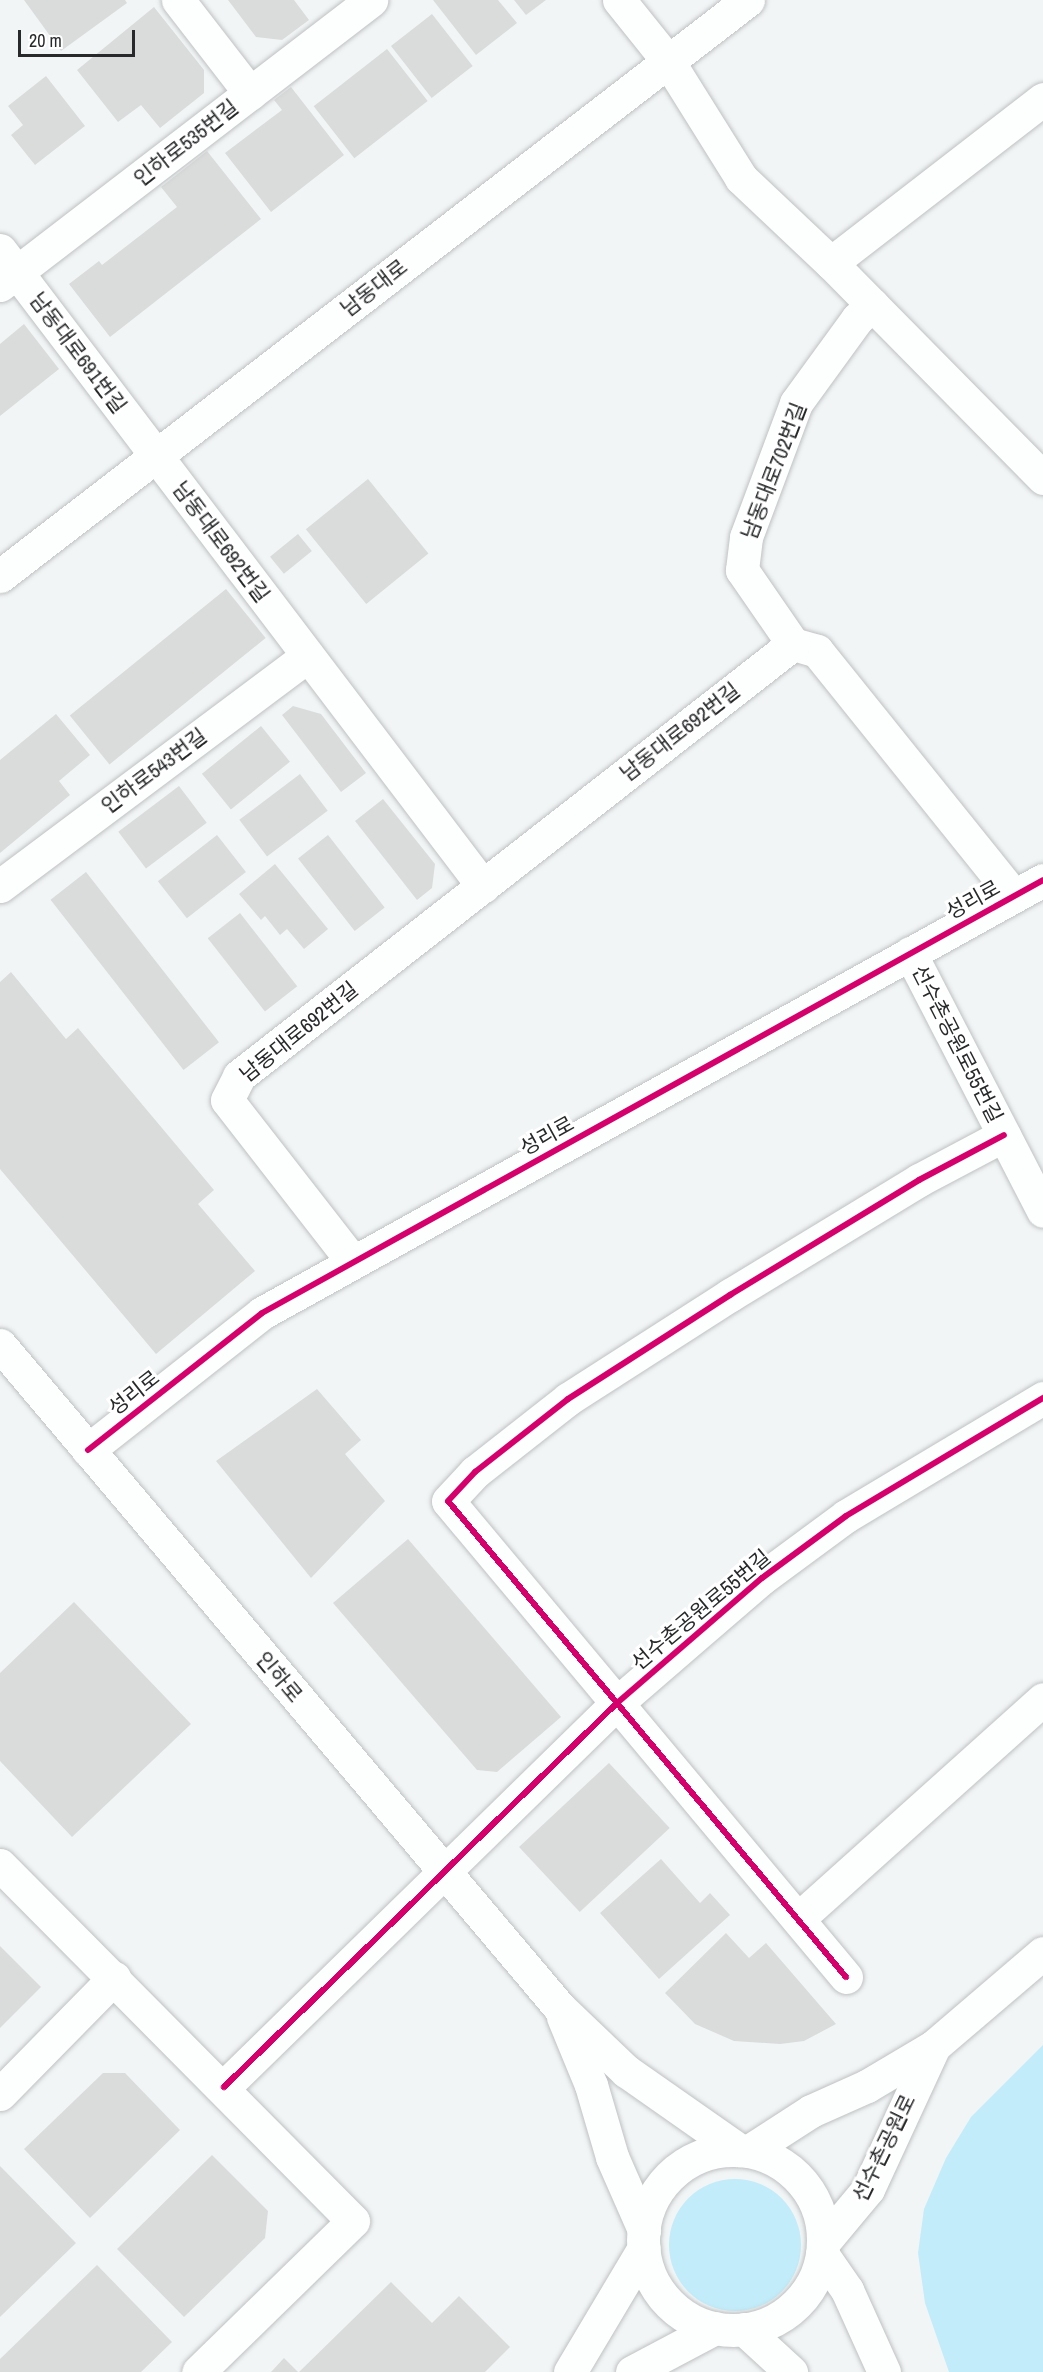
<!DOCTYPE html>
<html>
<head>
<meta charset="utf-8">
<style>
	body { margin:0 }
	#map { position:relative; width:1043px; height:2372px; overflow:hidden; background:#f2f5f6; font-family:"Archivo Narrow","Noto Sans KR",sans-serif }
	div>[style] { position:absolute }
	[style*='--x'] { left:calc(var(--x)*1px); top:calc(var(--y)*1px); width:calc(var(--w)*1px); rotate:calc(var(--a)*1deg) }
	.green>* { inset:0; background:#c2ecfa }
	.round { border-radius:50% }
	.building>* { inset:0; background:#dadcdb; transform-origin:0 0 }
	.roads { filter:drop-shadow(0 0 2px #bfc1c2) drop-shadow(0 0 2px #bfc1c2) }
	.minor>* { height:33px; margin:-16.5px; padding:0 16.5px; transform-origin:16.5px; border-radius:16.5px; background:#fdfefe }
	.major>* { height:33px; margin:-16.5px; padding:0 16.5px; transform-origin:16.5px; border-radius:16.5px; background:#fdfefe }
	.major>.ring { margin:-16.5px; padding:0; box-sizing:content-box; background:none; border:33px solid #fdfefe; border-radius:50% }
	.cycleway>* { height:6px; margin:-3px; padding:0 3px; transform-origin:3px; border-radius:3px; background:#d6006c }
	span { translate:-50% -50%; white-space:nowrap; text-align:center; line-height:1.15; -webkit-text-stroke:6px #fff; paint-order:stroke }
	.street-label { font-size:21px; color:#27292a }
	.scale { position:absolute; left:18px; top:30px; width:117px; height:27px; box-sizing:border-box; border:3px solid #27292a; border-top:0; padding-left:8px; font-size:18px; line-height:21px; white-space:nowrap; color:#27292a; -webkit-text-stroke:4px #fff; paint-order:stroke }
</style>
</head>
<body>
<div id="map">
	<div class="green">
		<i style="clip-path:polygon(1043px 2045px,1043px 2372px,949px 2372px,925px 2303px,918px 2253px,924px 2209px,946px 2158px,971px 2117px)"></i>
		<i class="round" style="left:669px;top:2179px;width:132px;height:132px"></i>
	</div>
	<div class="building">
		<i style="clip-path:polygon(24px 0,125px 0,127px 3px,61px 51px)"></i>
		<i style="clip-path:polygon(228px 0,294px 0,309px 20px,282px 40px,256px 37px)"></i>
		<i style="clip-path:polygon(433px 0,498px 0,517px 23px,476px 55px)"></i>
		<i style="clip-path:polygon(514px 0,546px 0,526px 15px)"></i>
		<i style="clip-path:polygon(154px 7px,204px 70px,204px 93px,160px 128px,141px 105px,118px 122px,77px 70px)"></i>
		<i style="left:432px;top:14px;width:66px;height:52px;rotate:52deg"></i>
		<i style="left:387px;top:49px;width:66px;height:93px;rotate:52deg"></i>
		<i style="clip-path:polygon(46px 76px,85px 126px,35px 165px,11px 135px,23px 125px,8px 106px)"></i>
		<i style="clip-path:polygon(291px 87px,344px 155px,271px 212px,225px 153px,282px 110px,274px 100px)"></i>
		<i style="clip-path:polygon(207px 151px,261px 219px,110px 337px,69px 284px,99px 261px,102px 265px,177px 207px,161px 187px)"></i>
		<i style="clip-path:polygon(24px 324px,59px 369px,0 416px,0 344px)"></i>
		<i style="left:368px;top:479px;width:96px;height:80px;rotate:51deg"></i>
		<i style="left:298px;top:534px;width:22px;height:36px;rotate:51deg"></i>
		<i style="left:226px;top:589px;width:63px;height:201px;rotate:51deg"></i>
		<i style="clip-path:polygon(293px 706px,321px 714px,366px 773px,341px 792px,282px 715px)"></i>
		<i style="clip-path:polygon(56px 714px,90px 755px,59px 781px,70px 795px,0 853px,0 760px)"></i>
		<i style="left:261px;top:726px;width:46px;height:76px;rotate:51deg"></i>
		<i style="left:300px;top:774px;width:46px;height:76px;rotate:53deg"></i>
		<i style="left:179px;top:786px;width:46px;height:76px;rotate:53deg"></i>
		<i style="clip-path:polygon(383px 799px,435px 864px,432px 888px,417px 900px,355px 821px)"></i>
		<i style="left:217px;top:835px;width:47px;height:75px;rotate:52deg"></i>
		<i style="left:328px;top:835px;width:92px;height:38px;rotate:52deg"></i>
		<i style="clip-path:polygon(275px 864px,328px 929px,304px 949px,287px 929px,280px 935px,265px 916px,261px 920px,239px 894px)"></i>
		<i style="left:86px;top:872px;width:216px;height:45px;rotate:52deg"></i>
		<i style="left:240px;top:913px;width:93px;height:41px;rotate:52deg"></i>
		<i style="clip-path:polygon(11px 972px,66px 1039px,78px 1028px,214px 1190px,198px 1204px,255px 1271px,156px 1354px,0 1169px,0 982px)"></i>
		<i style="clip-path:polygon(317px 1389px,361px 1440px,345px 1454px,385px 1501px,311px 1578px,216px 1461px)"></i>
		<i style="clip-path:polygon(408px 1539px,561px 1717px,497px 1772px,477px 1770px,333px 1603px)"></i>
		<i style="clip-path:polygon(74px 1602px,191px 1724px,72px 1837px,0 1761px,0 1673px)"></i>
		<i style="left:609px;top:1763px;width:89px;height:123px;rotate:47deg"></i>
		<i style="clip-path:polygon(661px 1859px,700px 1903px,710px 1893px,730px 1915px,659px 1979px,600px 1913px)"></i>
		<i style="clip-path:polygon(726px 1933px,749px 1958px,766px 1943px,836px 2024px,804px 2041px,780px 2044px,734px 2041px,695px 2024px,665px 1993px)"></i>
		<i style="clip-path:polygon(0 1946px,41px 1987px,0 2028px)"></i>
		<i style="clip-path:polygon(103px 2073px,125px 2073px,180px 2130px,90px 2218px,24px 2149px)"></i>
		<i style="clip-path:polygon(212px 2155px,268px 2211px,265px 2238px,184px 2317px,117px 2249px)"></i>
		<i style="clip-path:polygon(0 2166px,76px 2243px,0 2317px)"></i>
		<i style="clip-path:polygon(97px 2265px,172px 2342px,141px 2372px,0 2372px,0 2359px)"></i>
		<i style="clip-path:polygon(391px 2282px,432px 2323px,459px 2296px,510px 2347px,485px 2372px,299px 2372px)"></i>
		<i style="clip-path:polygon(284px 2358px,298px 2372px,271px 2372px)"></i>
	</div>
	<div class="roads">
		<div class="minor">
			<i style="--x:178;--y:0;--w:118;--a:52.3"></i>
			<i style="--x:619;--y:0;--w:78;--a:51.2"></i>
			<i style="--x:668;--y:61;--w:138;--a:58"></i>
			<i style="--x:741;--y:178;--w:124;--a:43.4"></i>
			<i style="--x:831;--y:263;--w:302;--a:45.4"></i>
			<i style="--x:0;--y:250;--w:799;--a:52.79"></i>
			<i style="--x:831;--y:263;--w:268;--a:-37.7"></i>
			<i style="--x:0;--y:285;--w:468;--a:-37.5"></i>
			<i style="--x:793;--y:644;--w:90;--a:-124.6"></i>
			<i style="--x:742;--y:570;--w:33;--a:-83"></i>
			<i style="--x:746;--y:537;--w:143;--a:-69.5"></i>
			<i style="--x:796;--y:403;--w:104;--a:-54"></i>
			<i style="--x:857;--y:319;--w:21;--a:-43"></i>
			<i style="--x:793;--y:644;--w:25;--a:16"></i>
			<i style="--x:817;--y:651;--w:314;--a:51.2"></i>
			<i style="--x:0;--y:886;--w:384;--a:-36.8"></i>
			<i style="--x:910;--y:953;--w:290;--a:62.7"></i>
			<i style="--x:353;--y:1262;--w:205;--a:-127.9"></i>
			<i style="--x:227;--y:1100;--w:27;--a:-63"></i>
			<i style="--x:239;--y:1076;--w:703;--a:-37.95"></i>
			<i style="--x:88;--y:1450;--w:221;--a:-38.2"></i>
			<i style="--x:262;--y:1313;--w:893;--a:-29"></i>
			<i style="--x:0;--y:1865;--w:501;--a:45.24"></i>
			<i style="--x:353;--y:2221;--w:216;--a:135.7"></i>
			<i style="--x:798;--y:1919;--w:329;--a:-41.9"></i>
			<i style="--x:846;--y:1977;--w:620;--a:-129.9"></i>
			<i style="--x:448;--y:1501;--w:40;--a:-47"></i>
			<i style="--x:475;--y:1472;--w:118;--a:-38.1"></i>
			<i style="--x:568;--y:1399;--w:193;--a:-32.7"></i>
			<i style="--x:730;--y:1295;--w:221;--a:-31.3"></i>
			<i style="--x:919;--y:1180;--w:96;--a:-27.9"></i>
			<i style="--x:224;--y:2087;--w:549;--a:-44.34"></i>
			<i style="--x:617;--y:1703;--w:191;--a:-40.8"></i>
			<i style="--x:762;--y:1578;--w:104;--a:-36.4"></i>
			<i style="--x:846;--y:1516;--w:230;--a:-30.9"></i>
			<i style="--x:0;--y:2094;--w:163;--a:-45.5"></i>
			<i style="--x:749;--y:2151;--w:74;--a:-32.8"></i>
			<i style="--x:811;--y:2111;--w:61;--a:-24.1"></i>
			<i style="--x:867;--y:2086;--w:78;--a:-30.8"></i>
			<i style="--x:934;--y:2046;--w:143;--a:-40.5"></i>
			<i style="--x:823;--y:2243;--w:70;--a:-50.2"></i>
			<i style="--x:868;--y:2189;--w:157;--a:-65.2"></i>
			<i style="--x:570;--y:2372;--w:144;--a:-59.2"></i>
			<i style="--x:632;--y:2372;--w:94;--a:-27.9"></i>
		</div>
		<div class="major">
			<i style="--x:0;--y:576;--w:944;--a:-37.6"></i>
			<i style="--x:0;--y:1345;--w:866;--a:49.82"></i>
			<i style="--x:559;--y:2007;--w:93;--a:43.7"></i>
			<i style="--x:626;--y:2071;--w:138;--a:35"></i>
			<i style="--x:563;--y:2017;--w:74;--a:67.6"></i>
			<i style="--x:591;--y:2085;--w:75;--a:73.7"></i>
			<i style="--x:612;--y:2157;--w:80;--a:66.3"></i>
			<i class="ring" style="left:643px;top:2150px;width:147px;height:147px"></i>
			<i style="--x:822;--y:2254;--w:44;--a:55.2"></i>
			<i style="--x:847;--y:2290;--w:90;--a:65.7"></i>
			<i style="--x:744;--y:2329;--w:64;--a:42.5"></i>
		</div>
	</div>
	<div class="cycleway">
		<i style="--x:88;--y:1450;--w:221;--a:-38.2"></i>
		<i style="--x:262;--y:1313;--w:893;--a:-29"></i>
		<i style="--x:846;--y:1977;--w:620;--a:-129.9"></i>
		<i style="--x:448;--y:1501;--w:40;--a:-47"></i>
		<i style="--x:475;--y:1472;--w:118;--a:-38.1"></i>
		<i style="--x:568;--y:1399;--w:193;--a:-32.7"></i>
		<i style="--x:730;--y:1295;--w:221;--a:-31.3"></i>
		<i style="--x:919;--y:1180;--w:96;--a:-27.9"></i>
		<i style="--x:224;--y:2087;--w:549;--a:-44.34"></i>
		<i style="--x:617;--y:1703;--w:191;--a:-40.8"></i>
		<i style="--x:762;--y:1578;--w:104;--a:-36.4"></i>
		<i style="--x:846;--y:1516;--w:230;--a:-30.9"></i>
	</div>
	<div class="street-label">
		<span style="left:186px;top:143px;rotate:-38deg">인하로535번길</span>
		<span style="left:374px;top:288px;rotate:-38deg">남동대로</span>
		<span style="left:78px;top:353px;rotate:53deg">남동대로691번길</span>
		<span style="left:774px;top:471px;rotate:-69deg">남동대로702번길</span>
		<span style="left:221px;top:542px;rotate:53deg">남동대로692번길</span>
		<span style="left:680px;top:732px;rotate:-38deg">남동대로692번길</span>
		<span style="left:154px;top:771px;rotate:-37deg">인하로543번길</span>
		<span style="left:973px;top:900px;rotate:-29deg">성리로</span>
		<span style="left:299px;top:1032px;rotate:-39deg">남동대로692번길</span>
		<span style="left:957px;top:1044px;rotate:63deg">선수촌공원로55번길</span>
		<span style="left:547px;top:1136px;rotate:-29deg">성리로</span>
		<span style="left:134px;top:1393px;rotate:-38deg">성리로</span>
		<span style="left:701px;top:1610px;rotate:-40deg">선수촌공원로55번길</span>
		<span style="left:279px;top:1677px;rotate:50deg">인하로</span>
		<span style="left:884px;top:2148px;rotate:-64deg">선수촌공원로</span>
	</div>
	<div class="scale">20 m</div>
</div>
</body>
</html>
